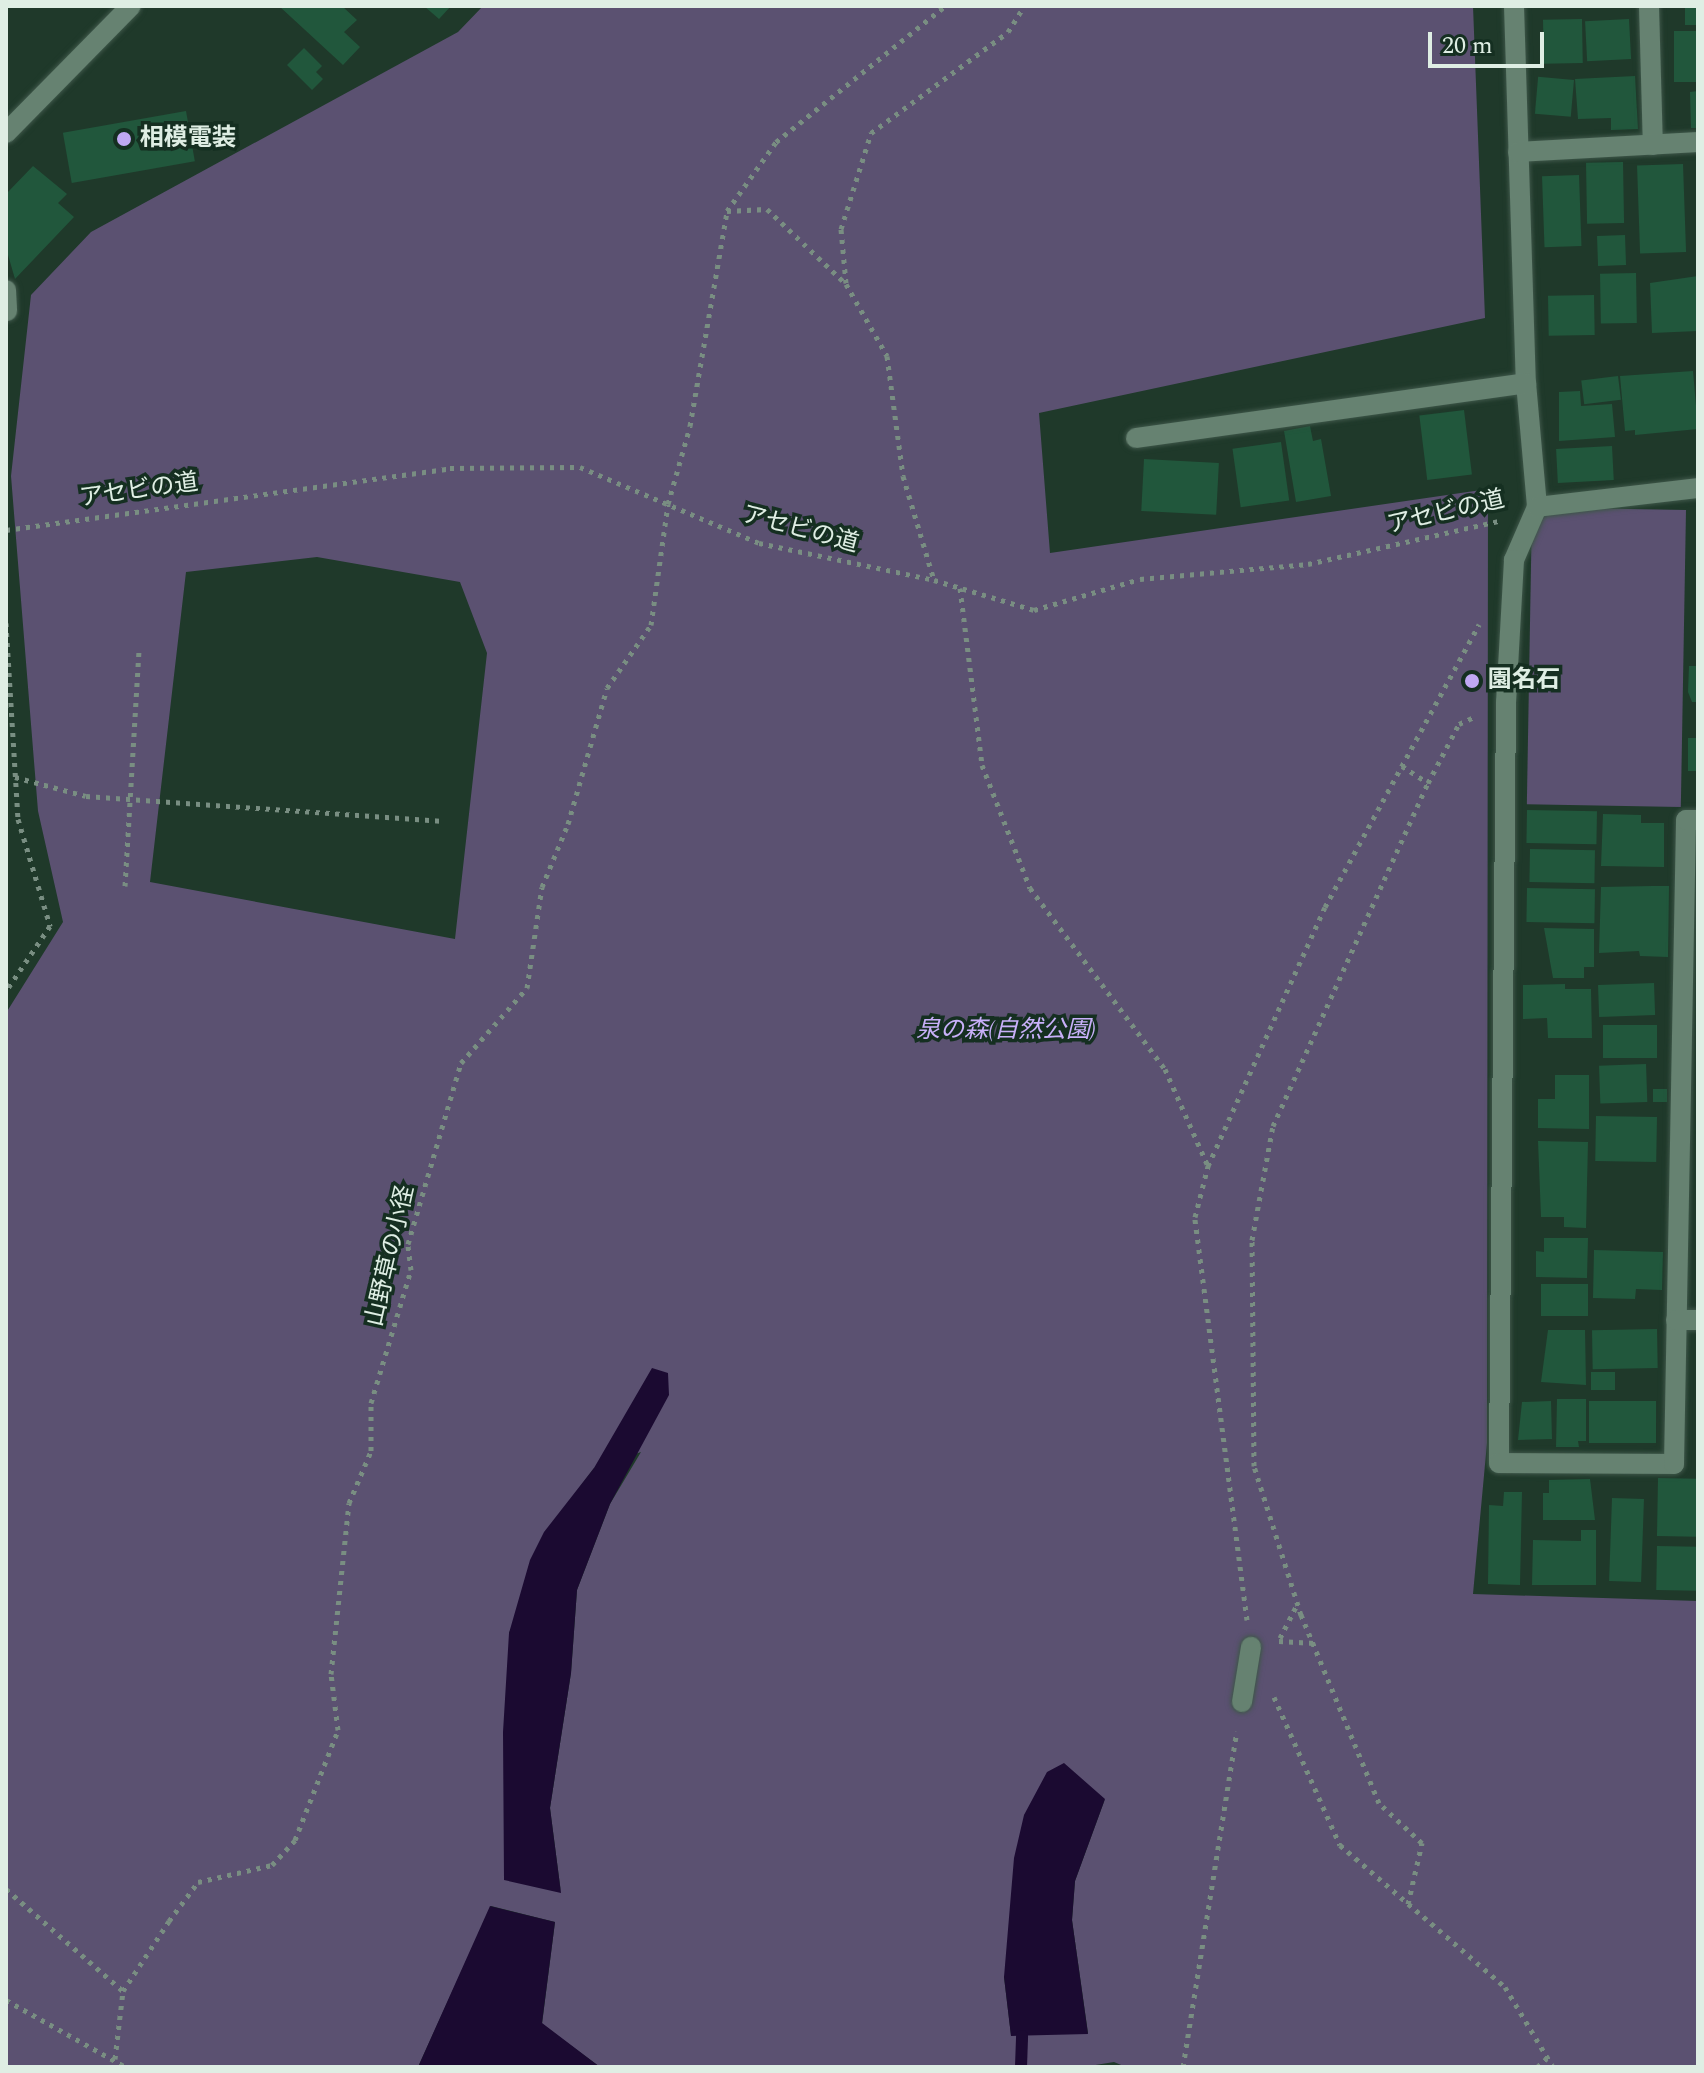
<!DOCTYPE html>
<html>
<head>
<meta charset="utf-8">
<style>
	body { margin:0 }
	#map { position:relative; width:1704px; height:2073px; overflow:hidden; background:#1f392a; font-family:Spectral,"Noto Sans JP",serif }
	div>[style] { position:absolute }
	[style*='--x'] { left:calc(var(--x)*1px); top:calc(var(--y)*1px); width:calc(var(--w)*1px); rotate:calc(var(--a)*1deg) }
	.green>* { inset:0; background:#5b5171; transform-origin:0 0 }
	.water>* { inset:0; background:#1b0a31 }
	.stream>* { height:12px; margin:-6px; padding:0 6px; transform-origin:6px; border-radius:6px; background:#1b0a31 }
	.building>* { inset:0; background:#21573c; transform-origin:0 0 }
	.path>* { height:5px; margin-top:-2.5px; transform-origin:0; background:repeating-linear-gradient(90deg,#798e82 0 4px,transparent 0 10px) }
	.roads { filter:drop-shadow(0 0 2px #3e5649) drop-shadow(0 0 2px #3e5649) }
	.minor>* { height:20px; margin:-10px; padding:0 10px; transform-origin:10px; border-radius:10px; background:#668271 }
	.dots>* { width:22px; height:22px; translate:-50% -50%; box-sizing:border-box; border:4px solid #152f21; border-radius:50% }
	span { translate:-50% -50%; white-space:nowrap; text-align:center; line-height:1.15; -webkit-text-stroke:7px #152f21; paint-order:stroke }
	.poi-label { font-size:24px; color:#dfeee4; font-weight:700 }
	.left { translate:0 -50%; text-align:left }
	.street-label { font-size:24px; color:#dfeee4 }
	.park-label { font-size:24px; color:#c8b0f9; font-style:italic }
	.frame { position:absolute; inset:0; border:8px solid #dfeee4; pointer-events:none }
	.scale { position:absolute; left:1428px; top:32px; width:116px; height:36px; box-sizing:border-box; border:4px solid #dfeee4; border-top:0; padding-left:10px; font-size:24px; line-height:28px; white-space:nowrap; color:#dfeee4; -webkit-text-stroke:6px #152f21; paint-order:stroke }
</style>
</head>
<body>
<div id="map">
	<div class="green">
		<i style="clip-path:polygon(evenodd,483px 6px,1473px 6px,1485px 318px,1039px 413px,1050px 553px,1488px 489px,1487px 1443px,1473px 1594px,1698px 1601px,1698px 2067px,1126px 2067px,1114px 2062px,1083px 2067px,600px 2067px,542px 2024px,555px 1922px,491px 1906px,418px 2067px,6px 2067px,6px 1013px,63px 922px,38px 811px,11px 476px,31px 295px,91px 232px,458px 32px,483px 6px,317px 557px,460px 582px,487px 653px,455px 939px,150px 882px,186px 572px,317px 557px,483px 6px,641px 1452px,610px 1504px,577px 1590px,571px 1673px,550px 1808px,561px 1893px,509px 1633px,573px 1496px,594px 1468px,641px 1452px,483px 6px,1105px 1799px,1075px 1881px,1072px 1920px,1088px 2033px,1011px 2035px,1004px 1977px,1105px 1799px)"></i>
		<i style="left:1686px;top:510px;width:297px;height:154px;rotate:91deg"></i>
	</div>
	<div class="water">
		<i style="clip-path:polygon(652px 1368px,668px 1373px,669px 1395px,610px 1504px,577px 1590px,571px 1673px,550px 1808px,561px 1893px,504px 1880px,503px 1732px,509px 1633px,530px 1560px,544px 1532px,594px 1468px)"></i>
		<i style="clip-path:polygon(1064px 1763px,1105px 1799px,1075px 1881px,1072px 1920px,1088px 2034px,1011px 2036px,1004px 1977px,1014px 1858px,1024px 1815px,1047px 1772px)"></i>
		<i style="clip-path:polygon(490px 1906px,555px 1922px,542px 2023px,600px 2067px,418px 2067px)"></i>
	</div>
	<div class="stream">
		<i style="--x:1021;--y:2067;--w:31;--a:-88"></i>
	</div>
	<div class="building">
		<i style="clip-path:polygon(279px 6px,342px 6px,357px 20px,344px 32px,360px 47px,343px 65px)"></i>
		<i style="clip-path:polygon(424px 6px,451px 6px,439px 19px)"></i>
		<i style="left:1685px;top:6px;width:13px;height:19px"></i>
		<i style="left:1582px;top:19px;width:44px;height:39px;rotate:89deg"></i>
		<i style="left:1629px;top:19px;width:40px;height:44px;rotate:87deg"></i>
		<i style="left:1698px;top:31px;width:51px;height:24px;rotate:90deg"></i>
		<i style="clip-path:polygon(304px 48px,322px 66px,316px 72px,323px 79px,312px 90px,287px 65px)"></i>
		<i style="clip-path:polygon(1635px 76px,1638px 129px,1611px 130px,1611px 118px,1578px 119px,1575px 79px)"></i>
		<i style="left:1574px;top:80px;width:37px;height:36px;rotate:95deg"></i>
		<i style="clip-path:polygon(1698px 91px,1698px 128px,1691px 128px,1690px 92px)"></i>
		<i style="left:186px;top:111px;width:51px;height:125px;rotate:80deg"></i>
		<i style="left:1623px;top:162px;width:61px;height:37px;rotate:89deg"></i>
		<i style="left:1683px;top:164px;width:88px;height:46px;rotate:88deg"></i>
		<i style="clip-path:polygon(33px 166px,67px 194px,58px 203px,74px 217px,15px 279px,6px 248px,6px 194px)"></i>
		<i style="left:1579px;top:175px;width:71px;height:37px;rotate:88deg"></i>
		<i style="left:1625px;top:235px;width:30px;height:28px;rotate:88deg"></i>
		<i style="left:1636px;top:273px;width:50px;height:36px;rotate:89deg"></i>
		<i style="clip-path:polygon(1698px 276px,1698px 331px,1652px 333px,1650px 283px)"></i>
		<i style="left:1594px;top:295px;width:40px;height:46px;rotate:89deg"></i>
		<i style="clip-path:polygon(1693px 371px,1698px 429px,1635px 435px,1635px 430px,1625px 431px,1620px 376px)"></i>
		<i style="left:1618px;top:376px;width:24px;height:37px;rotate:83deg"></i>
		<i style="clip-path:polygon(1580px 391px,1581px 406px,1612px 404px,1615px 437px,1559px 441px,1559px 392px)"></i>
		<i style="left:1464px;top:410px;width:65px;height:45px;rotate:83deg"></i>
		<i style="clip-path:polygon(1310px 426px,1313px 441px,1321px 439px,1331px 496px,1296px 502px,1284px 431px)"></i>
		<i style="left:1281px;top:442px;width:59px;height:49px;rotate:82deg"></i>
		<i style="left:1612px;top:446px;width:34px;height:56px;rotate:87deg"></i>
		<i style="left:1144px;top:459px;width:75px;height:52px;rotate:3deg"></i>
		<i style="clip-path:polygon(1689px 666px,1698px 666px,1698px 702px,1692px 702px,1688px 692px)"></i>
		<i style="left:1688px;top:738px;width:10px;height:33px"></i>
		<i style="left:1527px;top:810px;width:70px;height:33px;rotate:1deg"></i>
		<i style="clip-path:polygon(1603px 814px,1641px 815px,1641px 823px,1664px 823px,1664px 867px,1601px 866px)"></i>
		<i style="left:1530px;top:849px;width:65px;height:33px;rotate:1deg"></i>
		<i style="clip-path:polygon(1653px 886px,1669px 886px,1668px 957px,1640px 956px,1639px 951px,1599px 953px,1601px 887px)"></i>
		<i style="left:1527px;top:888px;width:68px;height:34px;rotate:1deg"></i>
		<i style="clip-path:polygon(1544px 928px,1594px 929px,1594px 967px,1584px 967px,1584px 978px,1553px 978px)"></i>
		<i style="left:1654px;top:983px;width:32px;height:56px;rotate:88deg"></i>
		<i style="clip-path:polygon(1565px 984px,1565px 989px,1591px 989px,1592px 1038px,1548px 1038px,1547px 1018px,1523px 1019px,1523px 985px)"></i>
		<i style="left:1657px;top:1025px;width:33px;height:54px;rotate:90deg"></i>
		<i style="left:1646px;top:1064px;width:38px;height:47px;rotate:88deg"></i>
		<i style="clip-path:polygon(1555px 1075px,1589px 1075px,1589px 1129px,1538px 1128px,1538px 1099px,1555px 1099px)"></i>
		<i style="left:1667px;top:1089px;width:13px;height:14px;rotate:90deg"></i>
		<i style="left:1596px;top:1116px;width:61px;height:45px;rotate:1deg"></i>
		<i style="clip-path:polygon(1538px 1141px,1588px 1142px,1586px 1228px,1564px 1227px,1564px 1217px,1541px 1217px)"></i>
		<i style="clip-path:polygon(1544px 1238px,1588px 1238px,1587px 1278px,1536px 1277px,1536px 1251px,1544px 1252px)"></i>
		<i style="clip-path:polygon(1594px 1250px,1663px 1252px,1662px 1290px,1636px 1289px,1635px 1299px,1593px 1298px)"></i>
		<i style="left:1541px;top:1284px;width:47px;height:32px"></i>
		<i style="left:1657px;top:1329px;width:39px;height:65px;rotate:89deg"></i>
		<i style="clip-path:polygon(1548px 1330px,1585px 1330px,1586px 1385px,1541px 1382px)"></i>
		<i style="left:1591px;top:1372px;width:24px;height:18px"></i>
		<i style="clip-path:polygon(1557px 1399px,1586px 1399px,1586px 1441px,1578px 1441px,1579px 1447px,1556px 1447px)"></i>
		<i style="clip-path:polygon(1551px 1401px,1552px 1439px,1518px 1440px,1522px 1402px)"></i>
		<i style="left:1589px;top:1401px;width:67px;height:42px"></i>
		<i style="left:1658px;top:1478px;width:40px;height:58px;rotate:1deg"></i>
		<i style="clip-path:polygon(1590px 1479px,1595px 1520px,1543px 1520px,1543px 1493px,1549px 1493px,1549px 1480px)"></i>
		<i style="clip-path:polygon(1504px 1492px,1522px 1492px,1520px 1585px,1488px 1584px,1489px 1505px,1503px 1506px)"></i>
		<i style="left:1612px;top:1498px;width:32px;height:83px;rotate:2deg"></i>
		<i style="clip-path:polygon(1581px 1530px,1596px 1530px,1596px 1585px,1532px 1585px,1533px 1540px,1581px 1541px)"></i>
		<i style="left:1657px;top:1546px;width:41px;height:44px;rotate:1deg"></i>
	</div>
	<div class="path">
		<i style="--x:727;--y:211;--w:85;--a:-54.6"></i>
		<i style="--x:776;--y:142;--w:217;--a:-38.8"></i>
		<i style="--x:846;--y:283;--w:54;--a:-95.3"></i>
		<i style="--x:841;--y:229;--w:101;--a:-72.6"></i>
		<i style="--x:871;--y:133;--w:170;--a:-36.4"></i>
		<i style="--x:1008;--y:32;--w:31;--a:-58"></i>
		<i style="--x:6;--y:530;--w:448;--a:-7.9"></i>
		<i style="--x:450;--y:468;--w:130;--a:-0.4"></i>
		<i style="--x:580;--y:467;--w:194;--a:23"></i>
		<i style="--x:759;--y:543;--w:179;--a:11.9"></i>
		<i style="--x:934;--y:580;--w:104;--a:16.7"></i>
		<i style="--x:1034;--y:610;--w:110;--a:-16.3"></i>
		<i style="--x:1140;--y:579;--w:169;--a:-5.1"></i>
		<i style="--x:1308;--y:564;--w:196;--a:-12.7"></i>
		<i style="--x:960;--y:588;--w:178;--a:82.9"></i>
		<i style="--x:982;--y:765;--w:132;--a:68.7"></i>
		<i style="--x:1030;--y:888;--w:226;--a:53.3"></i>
		<i style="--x:1165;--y:1069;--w:106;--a:66.1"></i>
		<i style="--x:6;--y:623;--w:196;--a:86.5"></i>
		<i style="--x:18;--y:819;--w:112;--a:73.3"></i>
		<i style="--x:50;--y:926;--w:78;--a:124.1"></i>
		<i style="--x:1402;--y:766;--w:31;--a:33"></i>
		<i style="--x:15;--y:777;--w:73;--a:15"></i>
		<i style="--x:86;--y:796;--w:355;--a:4"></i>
		<i style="--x:125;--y:886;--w:239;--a:-86.6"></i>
		<i style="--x:1247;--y:1620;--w:406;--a:-97.4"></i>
		<i style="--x:1195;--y:1217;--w:53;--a:-75.7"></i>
		<i style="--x:1208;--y:1166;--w:284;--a:-65.7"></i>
		<i style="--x:1325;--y:907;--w:322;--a:-61.4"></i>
		<i style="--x:1280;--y:1638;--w:37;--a:-63"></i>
		<i style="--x:1279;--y:1641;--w:36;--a:3"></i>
		<i style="--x:1274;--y:1697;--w:162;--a:66"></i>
		<i style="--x:1340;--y:1845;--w:218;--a:40.7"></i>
		<i style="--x:1505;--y:1987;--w:93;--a:59"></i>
		<i style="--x:6;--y:1889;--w:155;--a:41.1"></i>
		<i style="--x:1408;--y:1904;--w:63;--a:-77.1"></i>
		<i style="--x:1422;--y:1843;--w:59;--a:-137.1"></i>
		<i style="--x:1379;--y:1803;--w:204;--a:-112.5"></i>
		<i style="--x:1301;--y:1615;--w:156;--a:-107.5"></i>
		<i style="--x:1254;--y:1466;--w:226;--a:-90.5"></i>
		<i style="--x:1252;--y:1240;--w:116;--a:-79.6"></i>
		<i style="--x:1273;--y:1126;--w:376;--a:-65.7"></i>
		<i style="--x:1428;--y:783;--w:67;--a:-62.3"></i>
		<i style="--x:1459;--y:724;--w:19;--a:-25"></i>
		<i style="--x:6;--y:2000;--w:137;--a:29.2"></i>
		<i style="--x:115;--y:2059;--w:68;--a:-83.3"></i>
		<i style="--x:123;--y:1991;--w:84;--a:-56.7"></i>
		<i style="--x:169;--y:1921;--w:49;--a:-53.4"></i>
		<i style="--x:198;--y:1882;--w:76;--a:-12.9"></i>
		<i style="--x:272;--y:1865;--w:34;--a:-47"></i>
		<i style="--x:295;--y:1840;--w:118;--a:-68.6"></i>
		<i style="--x:338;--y:1730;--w:56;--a:-97.1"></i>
		<i style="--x:331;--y:1674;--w:172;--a:-84"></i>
		<i style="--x:349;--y:1503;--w:56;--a:-67.1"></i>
		<i style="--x:371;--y:1451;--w:48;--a:-90"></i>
		<i style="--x:371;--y:1403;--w:139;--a:-73.3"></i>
		<i style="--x:411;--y:1270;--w:26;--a:-97"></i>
		<i style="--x:408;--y:1244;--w:189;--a:-73.7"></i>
		<i style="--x:461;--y:1063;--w:100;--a:-48.7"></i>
		<i style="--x:527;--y:988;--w:102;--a:-81.6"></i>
		<i style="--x:542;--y:887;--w:68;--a:-67.6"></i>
		<i style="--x:568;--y:824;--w:141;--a:-74"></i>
		<i style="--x:607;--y:688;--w:77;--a:-55.1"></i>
		<i style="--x:651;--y:625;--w:122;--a:-82"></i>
		<i style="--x:668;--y:504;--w:81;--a:-74.2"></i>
		<i style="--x:690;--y:426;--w:218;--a:-80.2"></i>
		<i style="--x:727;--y:211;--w:40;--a:-2.9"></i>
		<i style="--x:767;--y:209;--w:109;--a:43.5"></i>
		<i style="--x:846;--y:284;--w:83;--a:60.3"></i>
		<i style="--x:887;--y:356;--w:121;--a:82.4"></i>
		<i style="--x:903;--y:476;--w:109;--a:73.4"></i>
		<i style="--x:1183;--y:2067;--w:340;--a:-80.9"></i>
		<i style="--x:1537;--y:2067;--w:13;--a:-42"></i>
	</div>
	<div class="roads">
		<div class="minor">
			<i style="--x:1514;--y:6;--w:377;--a:88.2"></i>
			<i style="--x:1526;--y:383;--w:124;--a:84.9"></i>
			<i style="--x:1537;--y:507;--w:58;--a:113.5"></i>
			<i style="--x:1514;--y:560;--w:142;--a:93.2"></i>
			<i style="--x:1506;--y:702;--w:761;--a:90.53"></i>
			<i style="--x:1499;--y:1463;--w:175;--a:0.3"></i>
			<i style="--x:1674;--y:1464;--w:644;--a:-88.93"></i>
			<i style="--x:1686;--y:820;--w:12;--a:0"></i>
			<i style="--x:1649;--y:6;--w:139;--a:88.4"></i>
			<i style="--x:6;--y:133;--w:178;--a:-45.5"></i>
			<i style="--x:1518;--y:152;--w:180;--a:-3.2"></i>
			<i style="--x:6;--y:290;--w:21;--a:87"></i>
			<i style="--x:1136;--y:438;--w:394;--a:-8"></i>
			<i style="--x:1537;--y:507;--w:162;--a:-6.7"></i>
			<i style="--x:1676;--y:1320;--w:22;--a:0"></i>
			<i style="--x:1242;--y:1702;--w:56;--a:-80.7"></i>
		</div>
	</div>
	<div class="dots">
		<i style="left:124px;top:139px;background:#c0a8f3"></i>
		<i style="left:1472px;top:681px;background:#c0a8f3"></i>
	</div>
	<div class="poi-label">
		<span class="left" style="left:140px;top:139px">相模電装</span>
		<span class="left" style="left:1488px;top:681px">園名石</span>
	</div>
	<div class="street-label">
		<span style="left:139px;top:491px;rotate:-8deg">アセビの道</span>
		<span style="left:1446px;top:513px;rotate:-13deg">アセビの道</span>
		<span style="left:800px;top:530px;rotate:15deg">アセビの道</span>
		<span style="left:391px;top:1256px;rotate:-77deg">山野草の小径</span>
	</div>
	<div class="park-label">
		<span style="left:1006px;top:1031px">泉の森(自然公園)</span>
	</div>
	<div class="frame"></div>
	<div class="scale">20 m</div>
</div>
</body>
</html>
